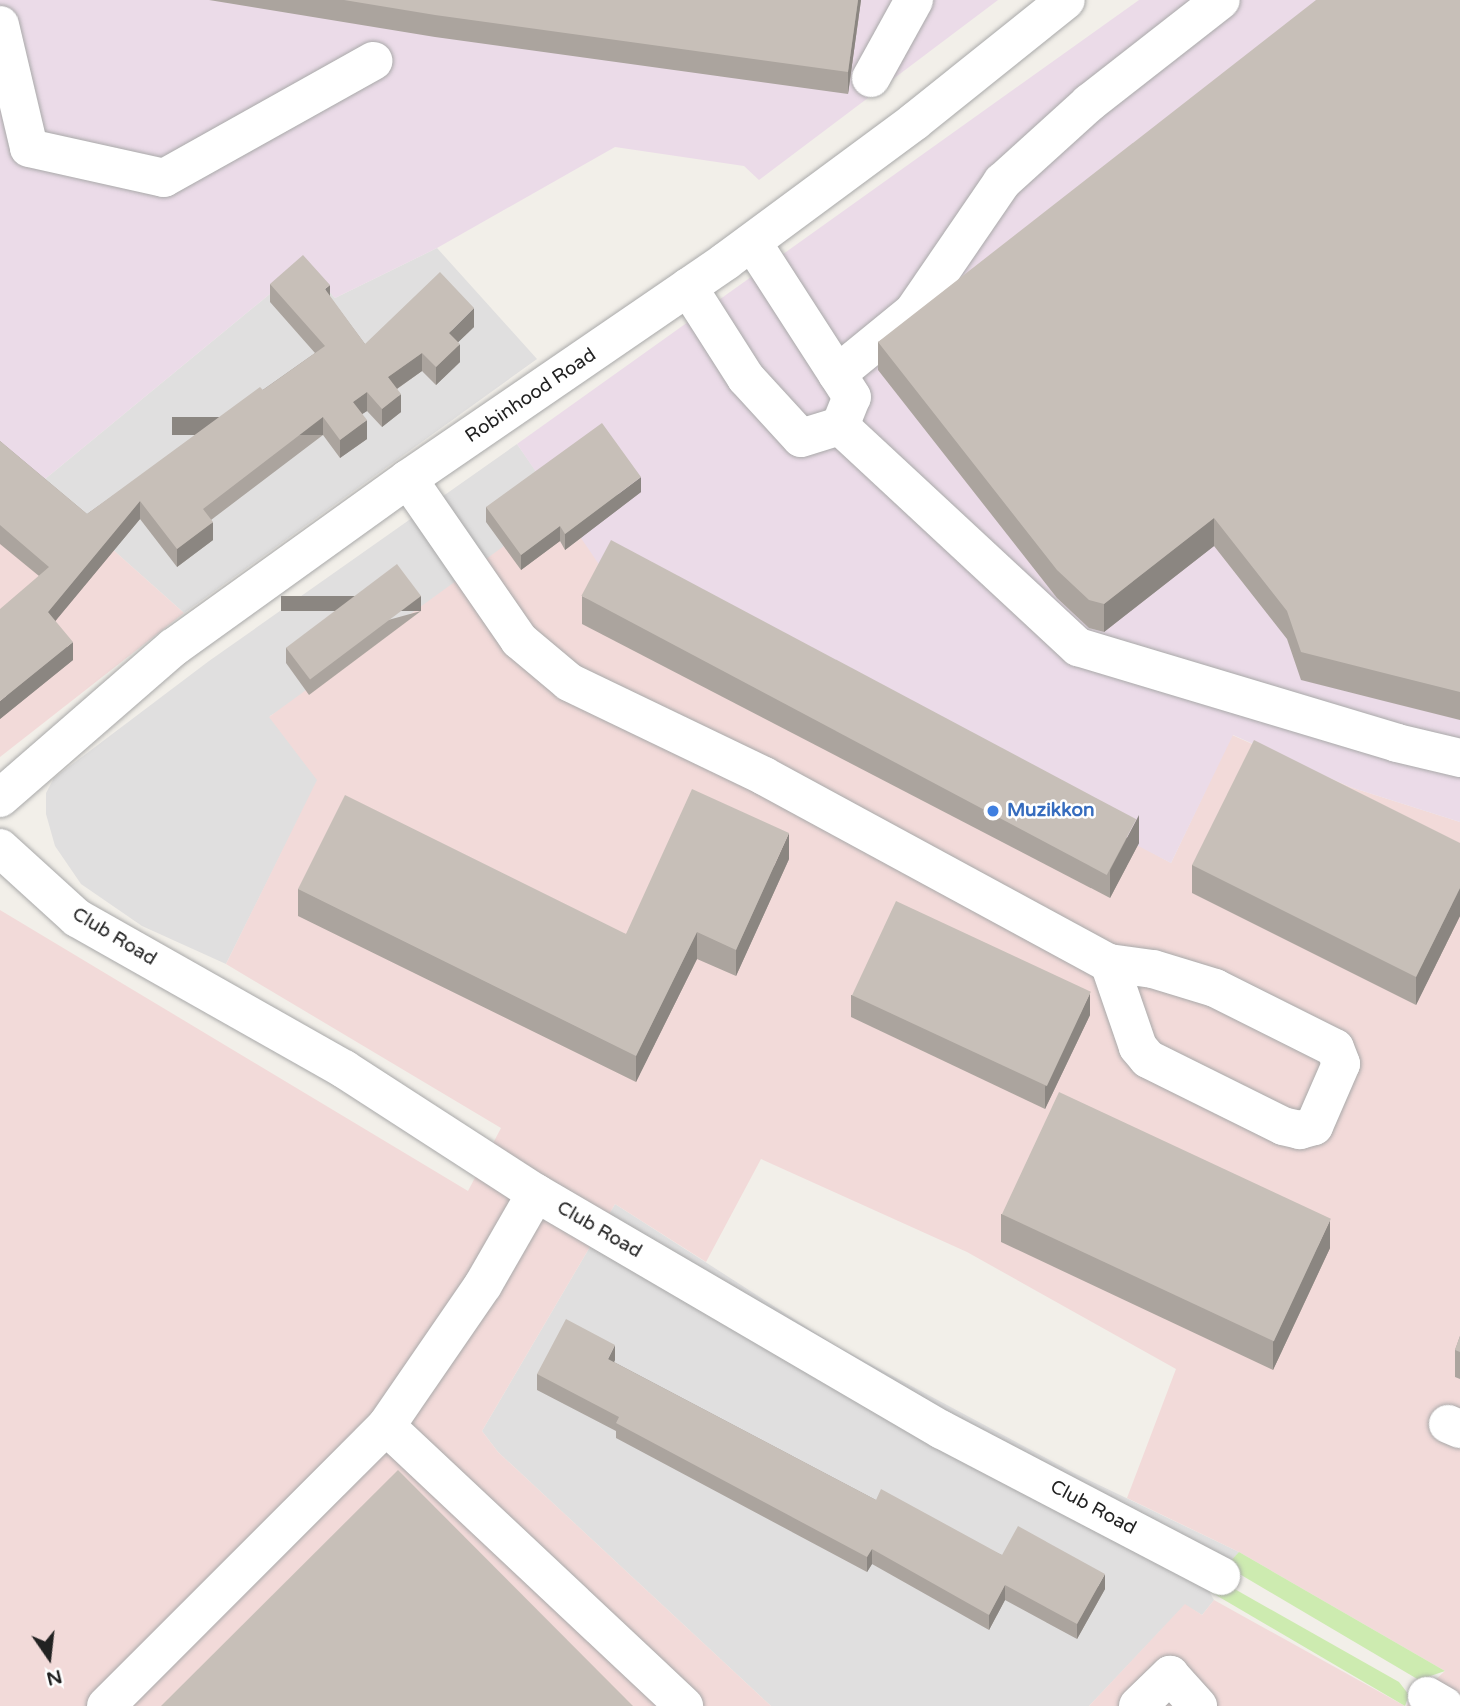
<!DOCTYPE html>
<html>
<head>
<meta charset="utf-8">
<style>
	body { margin:0 }
	#map { position:relative; width:1460px; height:1706px; overflow:hidden; background:#f2efe9; font-family:"Varela Round",sans-serif }
	div>[style] { position:absolute }
	[style*='--x'] { left:calc(var(--x)*1px); top:calc(var(--y)*1px); width:calc(var(--w)*1px); rotate:calc(var(--a)*1deg) }
	.residential>* { inset:0; background:#e0dfdf }
	.commercial>* { inset:0; background:#f2dad9 }
	.industrial>* { inset:0; background:#ebdbe8 }
	.grass>* { inset:0; background:#cdebb0 }
	.roads { filter:drop-shadow(0 0 2px #a9a9a9) drop-shadow(0 0 2px #a9a9a9) }
	.minor>* { height:38px; margin:-19px; padding:0 19px; transform-origin:19px; border-radius:19px; background:#fff }
	.wall>* { inset:0; background:#aba49e }
	.shaded-wall>* { inset:0; background:#8b8681; transform-origin:0 0 }
	.building>* { inset:0; background:#c7bfb8; transform-origin:0 0 }
	.dots>* { width:19px; height:19px; translate:-50% -50%; box-sizing:border-box; border:4px solid #fff; border-radius:50% }
	span { translate:-50% -50%; white-space:nowrap; text-align:center; line-height:1.15; -webkit-text-stroke:5px #fff; paint-order:stroke }
	.street-label { font-size:19px; color:#222 }
	.shop-label { font-size:19px; color:#366cbe; font-weight:700 }
	.left { translate:0 -50%; text-align:left }
	.north { position:absolute; left:14px; top:1622px; width:70px; height:70px; -webkit-text-stroke:5px #fff; paint-order:stroke; rotate:166deg; font-size:19px; font-weight:700; line-height:28px; text-align:center; color:#222 }
	.north::after { content:''; display:block; margin:auto; width:24px; height:32px; background:#222; clip-path:polygon(50% 0,100% 100%,50% 72%,0 100%) }
</style>
</head>
<body>
<div id="map">
	<div class="residential">
		<i style="clip-path:polygon(437px 248px,537px 359px,184px 613px,39px 484px,305px 265px,335px 298px)"></i>
		<i style="clip-path:polygon(517px 444px,582px 537px,565px 550px,559px 541px,521px 570px,270px 716px,318px 780px,226px 964px,142px 926px,81px 884px,55px 846px,46px 814px,46px 793px,54px 778px,209px 661px)"></i>
		<i style="clip-path:polygon(615px 1204px,833px 1344px,1074px 1473px,1239px 1552px,1209px 1591px,1214px 1600px,1202px 1615px,1185px 1605px,1089px 1706px,771px 1706px,498px 1452px,482px 1431px)"></i>
	</div>
	<div class="commercial">
		<i style="clip-path:polygon(0 449px,184px 613px,0 757px)"></i>
		<i style="clip-path:polygon(582px 537px,1171px 863px,1232px 735px,1350px 787px,1460px 822px,1460px 1706px,1406px 1706px,1445px 1671px,1239px 1552px,1127px 1498px,1176px 1369px,967px 1252px,761px 1159px,706px 1262px,615px 1204px,482px 1431px,498px 1452px,771px 1706px,0 1706px,0 910px,468px 1191px,501px 1128px,226px 964px,317px 780px,269px 717px,504px 546px,560px 541px,566px 549px)"></i>
		<i style="clip-path:polygon(1214px 1600px,1405px 1706px,1089px 1706px,1185px 1604px,1202px 1615px)"></i>
	</div>
	<div class="industrial">
		<i style="clip-path:polygon(0 0,998px 0,759px 180px,744px 166px,615px 147px,437px 248px,335px 298px,305px 265px,39px 484px,0 449px)"></i>
		<i style="clip-path:polygon(1139px 0,1460px 0,1460px 822px,1350px 787px,1233px 735px,1171px 863px,600px 566px,517px 444px)"></i>
	</div>
	<div class="grass">
		<i style="clip-path:polygon(1239px 1552px,1445px 1671px,1419px 1680px,1226px 1566px)"></i>
		<i style="clip-path:polygon(1224px 1583px,1399px 1682px,1409px 1695px,1405px 1706px,1209px 1591px)"></i>
	</div>
	<div class="roads">
		<div class="minor">
			<i style="--x:0;--y:25;--w:126;--a:76.7"></i>
			<i style="--x:29;--y:148;--w:138;--a:12.5"></i>
			<i style="--x:164;--y:178;--w:240;--a:-29.2"></i>
			<i style="--x:871;--y:78;--w:89;--a:-61.1"></i>
			<i style="--x:688;--y:287;--w:108;--a:57.5"></i>
			<i style="--x:746;--y:378;--w:81;--a:47.5"></i>
			<i style="--x:801;--y:438;--w:41;--a:-17.1"></i>
			<i style="--x:840;--y:426;--w:31;--a:-68"></i>
			<i style="--x:852;--y:397;--w:184;--a:-122.8"></i>
			<i style="--x:837;--y:374;--w:98;--a:-39.2"></i>
			<i style="--x:913;--y:312;--w:158;--a:-55.6"></i>
			<i style="--x:1002;--y:182;--w:118;--a:-42.2"></i>
			<i style="--x:1089;--y:103;--w:167;--a:-38"></i>
			<i style="--x:840;--y:426;--w:325;--a:42.9"></i>
			<i style="--x:1078;--y:647;--w:333;--a:16.7"></i>
			<i style="--x:1397;--y:743;--w:65;--a:13.4"></i>
			<i style="--x:408;--y:479;--w:196;--a:55.4"></i>
			<i style="--x:519;--y:640;--w:65;--a:40"></i>
			<i style="--x:569;--y:682;--w:216;--a:25.7"></i>
			<i style="--x:764;--y:776;--w:392;--a:28.5"></i>
			<i style="--x:1109;--y:963;--w:44;--a:7.8"></i>
			<i style="--x:1153;--y:969;--w:65;--a:17"></i>
			<i style="--x:1215;--y:988;--w:134;--a:26.6"></i>
			<i style="--x:1335;--y:1048;--w:17;--a:69"></i>
			<i style="--x:1341;--y:1064;--w:68;--a:113.5"></i>
			<i style="--x:1314;--y:1126;--w:15;--a:164"></i>
			<i style="--x:1300;--y:1130;--w:17;--a:-167"></i>
			<i style="--x:1283;--y:1126;--w:151;--a:-153.6"></i>
			<i style="--x:1148;--y:1059;--w:16;--a:-130"></i>
			<i style="--x:1138;--y:1047;--w:89;--a:-109"></i>
			<i style="--x:0;--y:798;--w:230;--a:-41"></i>
			<i style="--x:174;--y:647;--w:288;--a:-35.7"></i>
			<i style="--x:408;--y:479;--w:386;--a:-34.4"></i>
			<i style="--x:726;--y:261;--w:235;--a:-36.5"></i>
			<i style="--x:915;--y:121;--w:193;--a:-38.7"></i>
			<i style="--x:0;--y:848;--w:104;--a:42.3"></i>
			<i style="--x:77;--y:918;--w:307;--a:29.5"></i>
			<i style="--x:344;--y:1069;--w:229;--a:32.9"></i>
			<i style="--x:536;--y:1193;--w:470;--a:30.3"></i>
			<i style="--x:942;--y:1430;--w:315;--a:27.6"></i>
			<i style="--x:1448;--y:1424;--w:13;--a:23"></i>
			<i style="--x:386;--y:1426;--w:409;--a:43.2"></i>
			<i style="--x:1427;--y:1696;--w:20;--a:30"></i>
			<i style="--x:106;--y:1706;--w:396;--a:-45"></i>
			<i style="--x:386;--y:1426;--w:171;--a:-55.5"></i>
			<i style="--x:483;--y:1285;--w:106;--a:-60.1"></i>
			<i style="--x:1138;--y:1706;--w:45;--a:-44.1"></i>
			<i style="--x:1170;--y:1675;--w:42;--a:47.9"></i>
		</div>
	</div>
	<div class="wall">
		<i style="clip-path:polygon(209px 0,861px 0,848px 94px,435px 37px)"></i>
		<i style="clip-path:polygon(1460px 0,1460px 720px,1301px 680px,1287px 639px,1214px 546px,1104px 632px,1089px 628px,1057px 598px,878px 370px,878px 342px)"></i>
		<i style="clip-path:polygon(270px 284px,330px 297px,365px 344px,474px 327px,458px 342px,460px 362px,436px 385px,422px 371px,397px 389px,401px 412px,382px 427px,367px 411px,362px 414px,367px 439px,340px 458px,323px 435px,211px 520px,213px 540px,177px 567px,140px 519px,55px 621px,73px 660px,0 719px,39px 576px,0 544px,0 441px,87px 514px,315px 353px,270px 302px)"></i>
		<i style="clip-path:polygon(641px 492px,565px 550px,560px 541px,521px 570px,486px 522px,486px 507px)"></i>
		<i style="clip-path:polygon(582px 596px,1139px 843px,1110px 898px,582px 624px)"></i>
		<i style="clip-path:polygon(421px 611px,309px 695px,286px 663px,286px 648px)"></i>
		<i style="clip-path:polygon(1460px 843px,1460px 916px,1416px 1005px,1192px 893px,1192px 865px)"></i>
		<i style="clip-path:polygon(789px 859px,736px 976px,697px 959px,636px 1082px,298px 916px,298px 889px,626px 934px)"></i>
		<i style="clip-path:polygon(851px 995px,1090px 1015px,1045px 1109px,851px 1017px)"></i>
		<i style="clip-path:polygon(1001px 1214px,1330px 1248px,1273px 1370px,1001px 1242px)"></i>
		<i style="clip-path:polygon(1460px 1336px,1460px 1379px,1455px 1377px,1455px 1350px)"></i>
		<i style="clip-path:polygon(615px 1360px,614px 1362px,876px 1500px,1002px 1555px,1105px 1589px,1077px 1639px,1005px 1600px,989px 1630px,872px 1564px,867px 1572px,616px 1438px,616px 1431px,537px 1390px,537px 1374px)"></i>
	</div>
	<div class="shaded-wall">
		<i style="clip-path:polygon(858px 0,861px 0,848px 94px,848px 72px)"></i>
		<i style="clip-path:polygon(330px 285px,330px 303px,325px 289px)"></i>
		<i style="clip-path:polygon(474px 308px,474px 327px,449px 351px,449px 333px)"></i>
		<i style="clip-path:polygon(460px 344px,460px 362px,436px 385px,436px 367px)"></i>
		<i style="clip-path:polygon(422px 353px,422px 371px,388px 395px,388px 377px)"></i>
		<i style="clip-path:polygon(367px 392px,367px 411px,353px 420px,353px 402px)"></i>
		<i style="clip-path:polygon(401px 394px,401px 412px,382px 427px,382px 409px)"></i>
		<i style="left:323px;top:417px;width:18px;height:151px;rotate:90deg"></i>
		<i style="clip-path:polygon(367px 420px,367px 439px,340px 458px,340px 440px)"></i>
		<i style="clip-path:polygon(641px 477px,641px 492px,565px 550px,565px 534px)"></i>
		<i style="clip-path:polygon(140px 501px,140px 519px,48px 630px,48px 612px)"></i>
		<i style="clip-path:polygon(1214px 518px,1214px 546px,1104px 632px,1104px 604px)"></i>
		<i style="clip-path:polygon(213px 522px,213px 540px,177px 567px,177px 549px)"></i>
		<i style="clip-path:polygon(560px 526px,560px 541px,521px 570px,521px 555px)"></i>
		<i style="left:421px;top:596px;width:15px;height:140px;rotate:90deg"></i>
		<i style="clip-path:polygon(73px 642px,73px 660px,0 719px,0 701px)"></i>
		<i style="clip-path:polygon(1139px 815px,1139px 843px,1110px 898px,1110px 870px)"></i>
		<i style="clip-path:polygon(789px 833px,789px 859px,736px 976px,736px 950px)"></i>
		<i style="clip-path:polygon(1460px 888px,1460px 916px,1416px 1005px,1416px 977px)"></i>
		<i style="clip-path:polygon(697px 932px,697px 959px,636px 1082px,636px 1056px)"></i>
		<i style="clip-path:polygon(1090px 993px,1090px 1015px,1045px 1109px,1045px 1087px)"></i>
		<i style="clip-path:polygon(1330px 1220px,1330px 1248px,1273px 1370px,1273px 1342px)"></i>
		<i style="clip-path:polygon(615px 1345px,615px 1360px,608px 1374px,608px 1359px)"></i>
		<i style="clip-path:polygon(872px 1549px,872px 1564px,867px 1572px,867px 1557px)"></i>
		<i style="clip-path:polygon(1105px 1574px,1105px 1589px,1077px 1639px,1077px 1624px)"></i>
		<i style="clip-path:polygon(1005px 1585px,1005px 1600px,989px 1630px,989px 1615px)"></i>
	</div>
	<div class="building">
		<i style="clip-path:polygon(344px 0,858px 0,848px 72px,435px 15px)"></i>
		<i style="clip-path:polygon(1316px 0,1460px 0,1460px 692px,1301px 652px,1287px 611px,1214px 518px,1104px 604px,1089px 600px,1057px 570px,878px 342px)"></i>
		<i style="clip-path:polygon(303px 255px,330px 285px,325px 289px,365px 344px,440px 272px,474px 308px,449px 333px,460px 344px,436px 367px,422px 353px,388px 377px,401px 394px,382px 409px,367px 392px,353px 402px,367px 420px,340px 440px,323px 417px,203px 509px,213px 522px,177px 549px,140px 501px,48px 612px,73px 642px,0 701px,0 609px,49px 567px,0 525px,0 441px,87px 514px,260px 387px,263px 390px,325px 346px,270px 284px)"></i>
		<i style="clip-path:polygon(602px 423px,641px 477px,565px 534px,560px 526px,521px 555px,486px 507px)"></i>
		<i style="left:611px;top:540px;width:595px;height:63px;rotate:28deg"></i>
		<i style="left:397px;top:564px;width:40px;height:139px;rotate:53deg"></i>
		<i style="clip-path:polygon(1254px 740px,1460px 843px,1460px 888px,1416px 977px,1192px 865px)"></i>
		<i style="clip-path:polygon(692px 789px,789px 833px,736px 950px,697px 932px,636px 1056px,298px 889px,345px 795px,626px 934px)"></i>
		<i style="left:896px;top:901px;width:215px;height:104px;rotate:25deg"></i>
		<i style="left:1059px;top:1092px;width:300px;height:135px;rotate:25deg"></i>
		<i style="clip-path:polygon(566px 1319px,615px 1345px,608px 1359px,876px 1500px,881px 1489px,1002px 1555px,1018px 1526px,1105px 1574px,1077px 1624px,1005px 1585px,989px 1615px,872px 1549px,867px 1557px,616px 1423px,619px 1417px,537px 1374px)"></i>
		<i style="clip-path:polygon(1460px 1336px,1460px 1352px,1455px 1350px)"></i>
		<i style="clip-path:polygon(398px 1470px,633px 1706px,161px 1706px)"></i>
	</div>
	<div class="dots">
		<i style="left:993px;top:811px;background:#3f7fe0"></i>
	</div>
	<div class="street-label">
		<span style="left:531px;top:396px;rotate:-34deg">Robinhood Road</span>
		<span style="left:114px;top:937px;rotate:31deg">Club Road</span>
		<span style="left:599px;top:1230px;rotate:30deg">Club Road</span>
		<span style="left:1093px;top:1508px;rotate:28deg">Club Road</span>
	</div>
	<div class="shop-label">
		<span class="left" style="left:1007px;top:811px">Muzikkon</span>
	</div>
	<div class="north">N</div>
</div>
</body>
</html>
